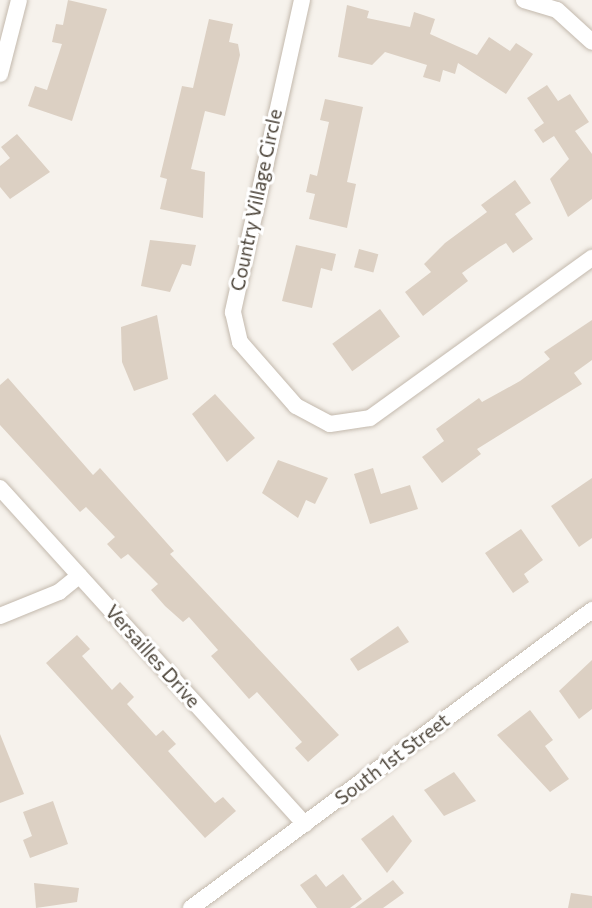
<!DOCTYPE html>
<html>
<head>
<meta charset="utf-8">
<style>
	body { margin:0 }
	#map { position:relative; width:592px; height:908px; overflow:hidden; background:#f6f2ec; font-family:Commissioner,sans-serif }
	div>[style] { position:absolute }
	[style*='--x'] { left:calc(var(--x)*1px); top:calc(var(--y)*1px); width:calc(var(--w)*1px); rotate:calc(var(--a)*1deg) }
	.building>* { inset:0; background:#dcd0c3; transform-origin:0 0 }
	.roads { filter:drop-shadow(0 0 2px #c3b9ad) drop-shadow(0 0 2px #c3b9ad) }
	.minor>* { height:16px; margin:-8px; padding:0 8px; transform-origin:8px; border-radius:8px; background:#fff }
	span { translate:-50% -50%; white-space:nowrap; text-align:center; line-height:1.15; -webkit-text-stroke:6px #fff; paint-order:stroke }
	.street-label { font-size:19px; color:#4b4338 }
</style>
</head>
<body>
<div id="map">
	<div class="building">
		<i style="clip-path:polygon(68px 0,107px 9px,72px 121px,28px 106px,35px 86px,47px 90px,62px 44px,52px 42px,56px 24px,63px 25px)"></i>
		<i style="clip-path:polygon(347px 5px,369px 11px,367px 18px,410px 27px,414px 12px,435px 19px,430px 34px,477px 55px,489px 37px,510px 51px,516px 43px,533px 54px,506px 94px,458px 63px,455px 74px,443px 70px,440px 82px,423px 77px,427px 65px,385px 52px,372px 65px,338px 57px)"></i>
		<i style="clip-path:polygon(209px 19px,233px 24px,229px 42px,238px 44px,240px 55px,225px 116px,205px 111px,191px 169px,205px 172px,203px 218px,160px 209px,167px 179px,160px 177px,182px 86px,193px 88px)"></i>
		<i style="clip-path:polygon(547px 85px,558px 101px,570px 94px,589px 122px,575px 131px,592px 154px,592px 199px,568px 217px,550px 179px,569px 159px,554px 136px,543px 143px,534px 130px,544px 123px,527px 98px)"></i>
		<i style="clip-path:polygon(325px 99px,363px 107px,347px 182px,356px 184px,347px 228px,309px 219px,315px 194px,306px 192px,310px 174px,317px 176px,329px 122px,320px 120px)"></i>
		<i style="clip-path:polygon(17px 134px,50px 172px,10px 199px,0 187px,0 166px,10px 158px,1px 147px)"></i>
		<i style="clip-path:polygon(515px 180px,531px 203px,515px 214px,533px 239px,513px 253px,506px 243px,499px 247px,462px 273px,468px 281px,423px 316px,405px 292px,431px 272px,424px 264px,445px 243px,487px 212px,481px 205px)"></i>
		<i style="clip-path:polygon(150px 240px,196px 245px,191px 266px,182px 264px,170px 292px,141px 286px)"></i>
		<i style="clip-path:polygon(296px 245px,336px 254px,332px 271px,321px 268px,312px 308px,282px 301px)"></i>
		<i style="left:359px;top:249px;width:20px;height:19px;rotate:15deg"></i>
		<i style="left:380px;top:309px;width:34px;height:59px;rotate:54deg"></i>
		<i style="clip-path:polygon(157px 315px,168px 379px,134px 391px,122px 362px,121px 327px)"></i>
		<i style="clip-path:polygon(592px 320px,592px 360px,574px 373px,582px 384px,477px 449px,481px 454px,442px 483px,422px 457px,444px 441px,436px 429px,479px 398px,482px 402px,520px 381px,550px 359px,544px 352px)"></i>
		<i style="clip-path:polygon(8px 378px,93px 475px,100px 468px,174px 551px,170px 554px,339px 735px,308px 762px,295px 748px,302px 742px,257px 692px,249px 699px,235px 683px,211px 656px,218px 650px,189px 617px,183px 622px,165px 606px,151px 590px,158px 584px,128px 554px,121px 559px,107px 544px,115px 537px,86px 507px,80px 512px,0 425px,0 385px)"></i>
		<i style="clip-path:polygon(215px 394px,255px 438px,227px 462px,192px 414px)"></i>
		<i style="clip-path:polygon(278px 460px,328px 478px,315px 504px,306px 500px,298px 518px,262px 493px)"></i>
		<i style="clip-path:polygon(373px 468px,381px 494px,410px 485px,418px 509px,370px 524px,354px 474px)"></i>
		<i style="clip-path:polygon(592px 478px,592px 538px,579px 547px,551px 506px)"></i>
		<i style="clip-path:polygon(521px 529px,543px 560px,524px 574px,529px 582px,513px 593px,485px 553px)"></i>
		<i style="clip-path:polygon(398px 626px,409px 642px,358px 671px,350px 659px)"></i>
		<i style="clip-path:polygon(77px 635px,90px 649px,82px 656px,112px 690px,120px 682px,134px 697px,127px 704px,156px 736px,163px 730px,176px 744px,168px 751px,185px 770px,215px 803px,223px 797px,236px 811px,205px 838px,46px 663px)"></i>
		<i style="clip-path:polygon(592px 660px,592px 709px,579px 719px,559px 691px)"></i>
		<i style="clip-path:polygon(530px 710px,553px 740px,545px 746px,569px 779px,550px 792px,497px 735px)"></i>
		<i style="clip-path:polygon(0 734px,24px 794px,0 803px)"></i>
		<i style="clip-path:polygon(454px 772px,476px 801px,444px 816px,424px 790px)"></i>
		<i style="clip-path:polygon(53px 801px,68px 844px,30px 858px,23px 840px,32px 836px,23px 812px)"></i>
		<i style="clip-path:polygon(393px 815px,412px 841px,387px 873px,361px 839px)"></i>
		<i style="clip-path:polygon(316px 874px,326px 887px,343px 874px,362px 899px,350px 908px,317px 908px,300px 885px)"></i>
		<i style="clip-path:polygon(393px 880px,404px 893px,383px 908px,355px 908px)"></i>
		<i style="clip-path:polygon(34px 883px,79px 888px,77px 902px,36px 908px)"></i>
		<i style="clip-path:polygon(571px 893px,592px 896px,592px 908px,568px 908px)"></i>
	</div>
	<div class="roads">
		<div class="minor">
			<i style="--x:302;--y:0;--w:320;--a:102.5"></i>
			<i style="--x:233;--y:312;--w:31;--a:77"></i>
			<i style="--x:240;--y:342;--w:85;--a:48.8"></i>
			<i style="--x:296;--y:406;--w:38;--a:28"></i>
			<i style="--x:330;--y:424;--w:40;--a:-8.5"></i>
			<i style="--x:370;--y:418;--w:274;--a:-35.8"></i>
			<i style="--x:524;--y:0;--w:34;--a:17"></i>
			<i style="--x:557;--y:10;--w:47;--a:42.4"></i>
			<i style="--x:0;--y:74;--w:76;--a:-75.6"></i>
			<i style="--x:0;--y:488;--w:454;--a:47.8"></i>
			<i style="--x:0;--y:616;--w:64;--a:-22.1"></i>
			<i style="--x:59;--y:592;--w:26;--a:-39"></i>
			<i style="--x:191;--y:908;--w:500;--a:-36.6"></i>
		</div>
	</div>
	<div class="street-label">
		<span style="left:256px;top:200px;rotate:-78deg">Country Village Circle</span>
		<span style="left:153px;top:656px;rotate:48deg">Versailles Drive</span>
		<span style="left:392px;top:759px;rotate:-37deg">South 1st Street</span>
	</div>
</div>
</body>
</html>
